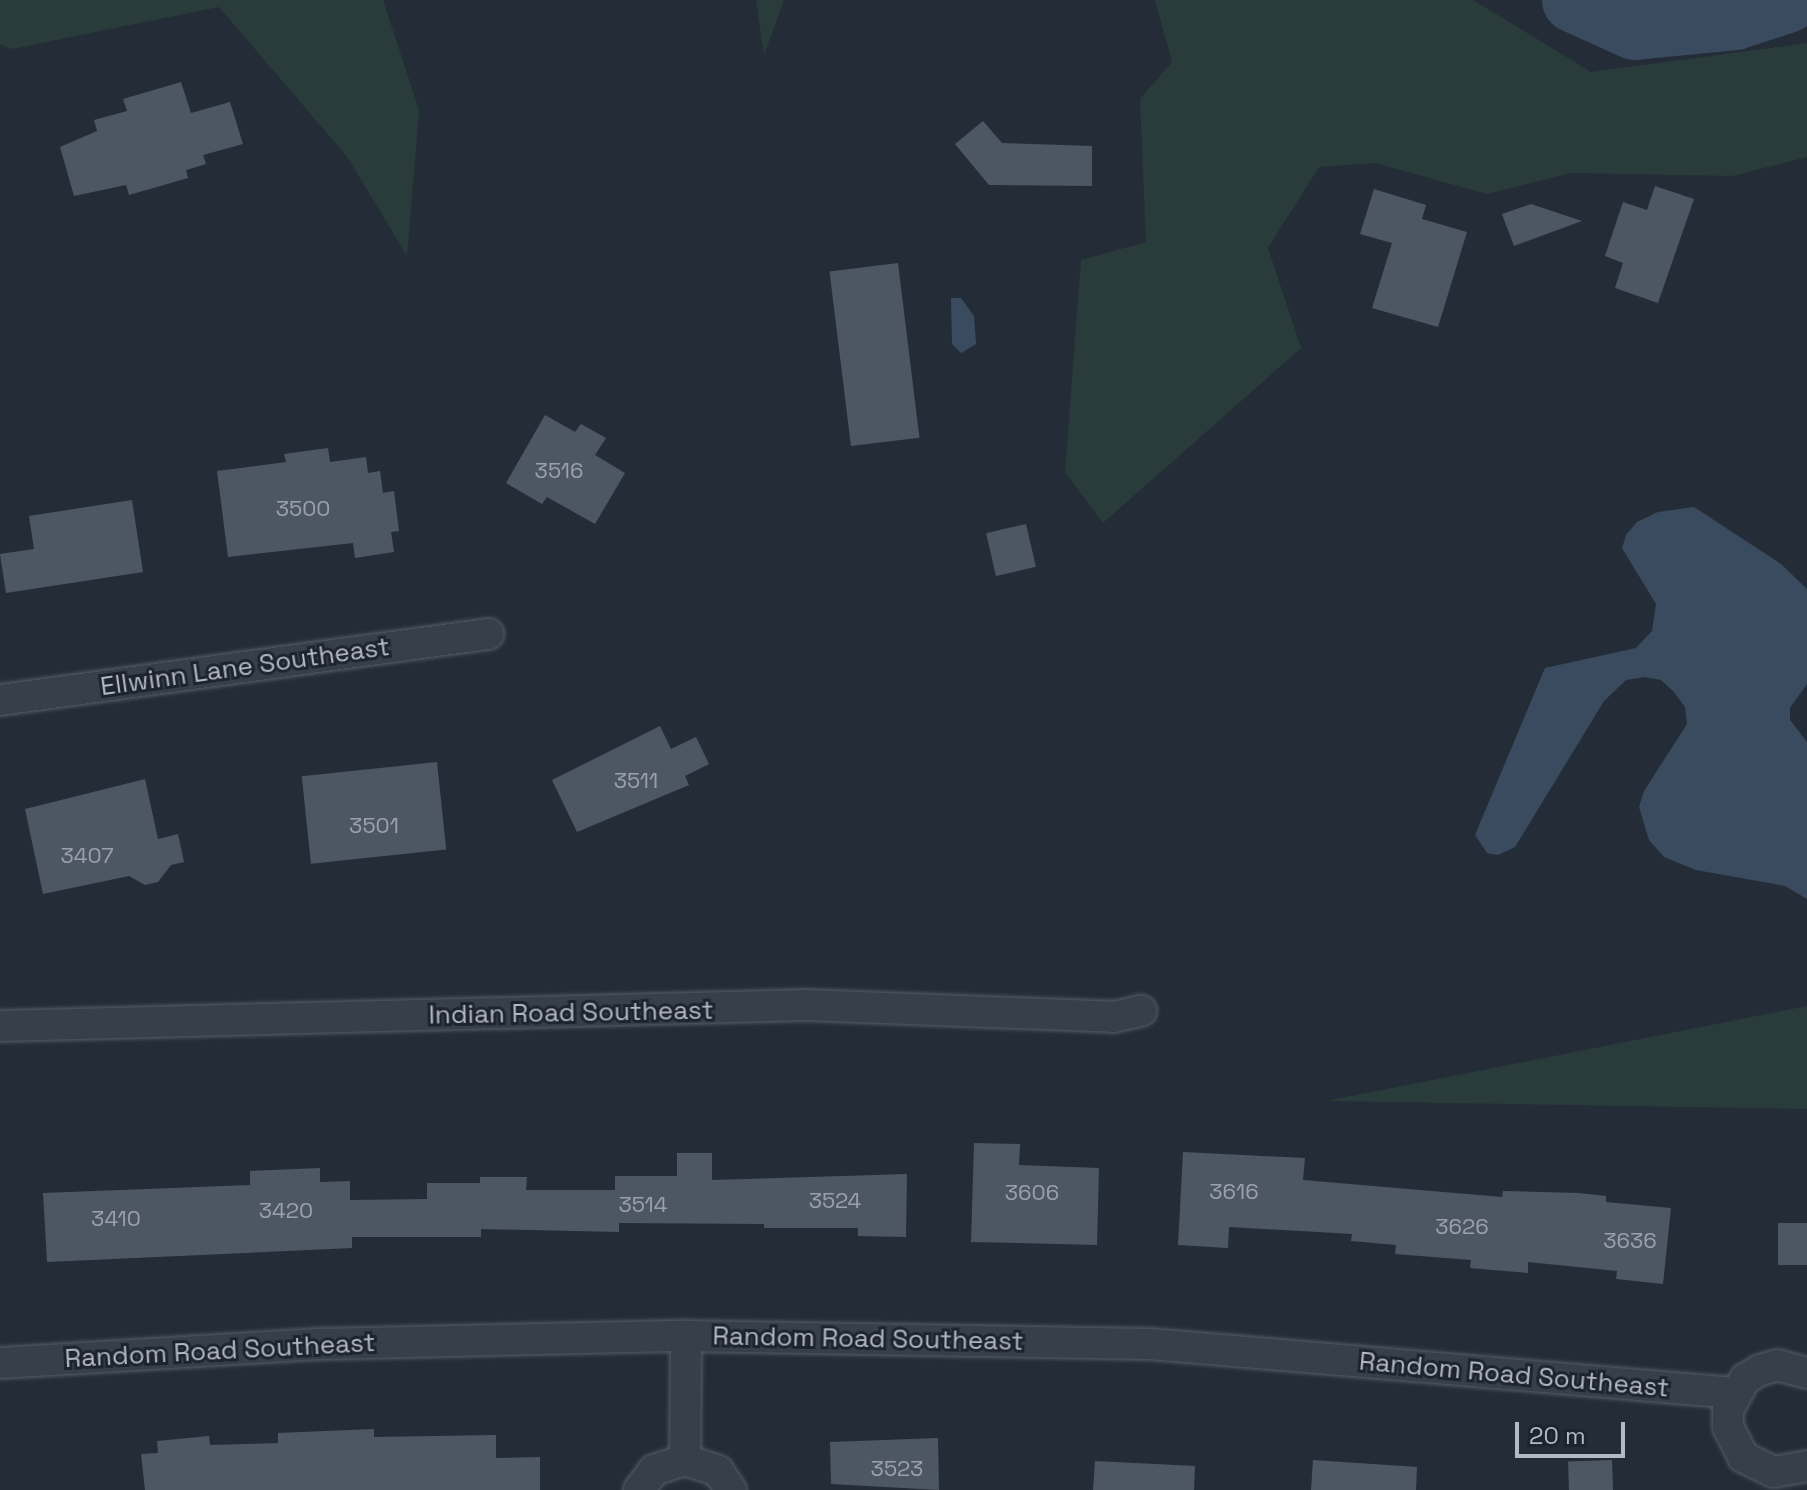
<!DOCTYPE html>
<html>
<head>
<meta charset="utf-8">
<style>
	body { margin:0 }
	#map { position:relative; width:1807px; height:1490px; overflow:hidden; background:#242d37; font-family:"Space Grotesk",sans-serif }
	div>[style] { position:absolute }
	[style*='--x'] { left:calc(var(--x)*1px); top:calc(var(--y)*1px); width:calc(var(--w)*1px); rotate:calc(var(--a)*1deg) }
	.green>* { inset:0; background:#293b3a }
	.water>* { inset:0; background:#3b4b5f }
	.river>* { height:66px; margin:-33px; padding:0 33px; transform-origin:33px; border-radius:33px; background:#3b4b5f }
	.building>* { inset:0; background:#4d5763; transform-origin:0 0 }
	.roads { filter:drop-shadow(0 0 2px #565d66) drop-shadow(0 0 2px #565d66) }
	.minor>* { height:30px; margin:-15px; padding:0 15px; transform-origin:15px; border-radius:15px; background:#373f48 }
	span { translate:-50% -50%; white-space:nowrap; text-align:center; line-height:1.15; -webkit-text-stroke:6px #1d242d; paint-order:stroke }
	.number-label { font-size:22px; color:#9aa1ac }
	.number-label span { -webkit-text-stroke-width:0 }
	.street-label { font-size:26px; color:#b3bac4 }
	.scale { position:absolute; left:1515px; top:1422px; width:110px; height:36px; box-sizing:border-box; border:4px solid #b3bac4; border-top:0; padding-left:10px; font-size:24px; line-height:28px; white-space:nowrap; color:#b3bac4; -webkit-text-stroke:6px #1d242d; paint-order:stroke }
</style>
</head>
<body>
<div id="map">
	<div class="green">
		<i style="clip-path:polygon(0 0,383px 0,419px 110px,407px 256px,348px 158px,219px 7px,12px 49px,0 44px)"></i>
		<i style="clip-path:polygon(756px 0,784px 0,764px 55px)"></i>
		<i style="clip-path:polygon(1155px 0,1473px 0,1591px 72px,1807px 43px,1807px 157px,1732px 176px,1571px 173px,1487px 194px,1375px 163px,1319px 167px,1268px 248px,1301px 348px,1103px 523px,1065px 472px,1081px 260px,1146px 242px,1140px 99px,1172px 62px)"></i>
		<i style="clip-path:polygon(1807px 1006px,1807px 1109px,1326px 1101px)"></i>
	</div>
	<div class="water">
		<i style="clip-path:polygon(951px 298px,961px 298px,974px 316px,976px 344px,961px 353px,952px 344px)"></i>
		<i style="clip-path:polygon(1694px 507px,1781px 564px,1807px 589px,1807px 684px,1790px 708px,1790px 720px,1807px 742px,1807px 899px,1785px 886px,1696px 870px,1664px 857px,1649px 840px,1639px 807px,1644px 791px,1687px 724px,1685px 707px,1673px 691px,1661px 680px,1645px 677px,1626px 680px,1604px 701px,1515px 847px,1498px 855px,1487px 853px,1475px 835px,1545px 668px,1636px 648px,1652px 631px,1656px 604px,1622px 548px,1626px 535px,1637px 522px,1658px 512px)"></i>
	</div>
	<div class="river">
		<i style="--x:1575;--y:0;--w:66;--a:24.2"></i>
		<i style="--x:1635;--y:27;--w:100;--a:-5.7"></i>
		<i style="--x:1735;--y:17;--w:55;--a:-18.1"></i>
	</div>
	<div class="building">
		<i style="clip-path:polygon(181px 82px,191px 113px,230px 102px,243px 144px,203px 155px,206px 164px,186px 170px,188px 178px,129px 195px,126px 185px,74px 196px,60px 147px,97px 131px,94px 120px,127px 111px,123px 99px)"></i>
		<i style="clip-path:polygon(983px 121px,1002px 143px,1092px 146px,1092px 186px,989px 185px,955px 144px)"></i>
		<i style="clip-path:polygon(1655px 186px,1694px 199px,1658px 303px,1615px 288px,1623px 263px,1605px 256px,1623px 202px,1647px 210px)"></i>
		<i style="clip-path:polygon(1374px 189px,1426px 205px,1422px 219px,1467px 232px,1438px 327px,1372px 308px,1392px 243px,1360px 234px)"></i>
		<i style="clip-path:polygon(1531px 204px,1582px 221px,1514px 246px,1502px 214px)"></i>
		<i style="left:898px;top:263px;width:176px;height:69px;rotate:83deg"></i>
		<i style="clip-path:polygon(545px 415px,575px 432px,581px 424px,606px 438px,595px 455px,625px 473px,595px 524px,547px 497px,542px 504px,506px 483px)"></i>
		<i style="clip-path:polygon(328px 448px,330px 462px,366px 457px,368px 473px,380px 471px,383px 493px,394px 491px,399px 531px,391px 532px,394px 552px,355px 558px,353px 543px,228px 557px,217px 471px,286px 462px,284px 454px)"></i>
		<i style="clip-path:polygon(132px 500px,143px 572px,6px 593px,0 554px,34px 549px,29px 516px)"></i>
		<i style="left:1026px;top:524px;width:44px;height:41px;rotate:77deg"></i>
		<i style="clip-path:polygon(660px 726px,671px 749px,696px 737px,709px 764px,685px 776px,689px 785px,577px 832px,552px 780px)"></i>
		<i style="left:437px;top:762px;width:88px;height:136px;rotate:84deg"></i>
		<i style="clip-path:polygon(145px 779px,158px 839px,178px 834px,184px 862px,171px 865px,158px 882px,145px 885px,129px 876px,43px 894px,25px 809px)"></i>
		<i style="clip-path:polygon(974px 1143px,1020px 1144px,1019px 1165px,1099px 1168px,1097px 1245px,971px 1242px)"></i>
		<i style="clip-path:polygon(1183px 1152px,1305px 1158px,1303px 1180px,1502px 1197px,1503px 1191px,1578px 1193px,1606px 1196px,1606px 1202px,1671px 1208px,1663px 1284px,1616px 1279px,1617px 1271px,1528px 1262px,1528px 1273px,1470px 1268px,1471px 1260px,1395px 1254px,1396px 1245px,1351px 1241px,1352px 1234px,1229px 1227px,1228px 1248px,1178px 1245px)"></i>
		<i style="clip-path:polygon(677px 1153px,712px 1153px,712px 1180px,907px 1174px,906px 1237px,858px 1236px,858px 1228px,764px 1228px,764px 1224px,619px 1223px,619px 1232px,481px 1229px,481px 1237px,352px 1237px,352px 1248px,47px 1262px,43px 1193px,250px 1185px,250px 1171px,320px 1168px,320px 1182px,350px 1181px,350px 1200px,427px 1199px,427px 1183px,480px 1183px,480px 1177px,527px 1177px,526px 1190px,615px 1190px,615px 1176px,677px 1176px)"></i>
		<i style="left:1807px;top:1223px;width:42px;height:29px;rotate:90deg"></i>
		<i style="clip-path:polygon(374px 1429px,374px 1437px,496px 1435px,496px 1458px,540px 1457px,540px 1490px,145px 1490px,141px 1454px,158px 1453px,157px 1441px,209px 1436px,210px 1445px,278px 1443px,278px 1433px)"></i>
		<i style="clip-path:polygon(938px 1438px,939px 1490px,831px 1484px,830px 1442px)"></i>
		<i style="clip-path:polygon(1313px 1460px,1417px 1467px,1416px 1490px,1311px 1490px)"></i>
		<i style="left:1612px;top:1460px;width:30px;height:44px;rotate:88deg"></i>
		<i style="clip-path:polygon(1095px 1461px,1195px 1466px,1194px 1490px,1093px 1490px)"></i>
	</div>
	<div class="roads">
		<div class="minor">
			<i style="--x:0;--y:700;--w:493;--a:-7.7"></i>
			<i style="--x:0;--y:1026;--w:807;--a:-1.49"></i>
			<i style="--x:807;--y:1005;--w:307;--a:2.2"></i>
			<i style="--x:1114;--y:1017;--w:28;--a:-13"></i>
			<i style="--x:0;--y:1363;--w:323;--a:-3.4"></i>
			<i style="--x:322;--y:1344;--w:364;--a:-1.3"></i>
			<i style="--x:686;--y:1336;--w:464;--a:1"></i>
			<i style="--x:1150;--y:1344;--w:586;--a:4.8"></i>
			<i style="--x:1807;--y:1373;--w:30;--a:-165"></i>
			<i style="--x:1778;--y:1365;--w:19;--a:164"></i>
			<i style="--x:1760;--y:1370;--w:17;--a:149"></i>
			<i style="--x:1745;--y:1379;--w:35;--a:119"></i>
			<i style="--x:1728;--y:1410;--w:17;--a:90"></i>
			<i style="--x:1728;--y:1427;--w:34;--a:63"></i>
			<i style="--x:1743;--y:1457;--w:34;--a:26"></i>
			<i style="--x:1774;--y:1472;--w:34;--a:-10"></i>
			<i style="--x:685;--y:1460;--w:124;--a:-89.5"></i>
			<i style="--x:639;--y:1490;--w:25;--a:-53"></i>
			<i style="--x:654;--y:1470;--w:33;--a:-18"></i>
			<i style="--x:685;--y:1460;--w:35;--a:18"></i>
			<i style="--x:718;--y:1471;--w:23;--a:56"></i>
		</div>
	</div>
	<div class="number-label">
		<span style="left:559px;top:471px">3516</span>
		<span style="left:303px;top:509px">3500</span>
		<span style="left:636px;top:781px">3511</span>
		<span style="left:374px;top:826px">3501</span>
		<span style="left:87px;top:856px">3407</span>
		<span style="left:1234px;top:1192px">3616</span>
		<span style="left:1032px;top:1193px">3606</span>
		<span style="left:835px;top:1201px">3524</span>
		<span style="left:643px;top:1205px">3514</span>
		<span style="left:286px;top:1211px">3420</span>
		<span style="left:116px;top:1219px">3410</span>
		<span style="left:1462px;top:1227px">3626</span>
		<span style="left:1630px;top:1241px">3636</span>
		<span style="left:897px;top:1469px">3523</span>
	</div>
	<div class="street-label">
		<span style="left:245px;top:667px;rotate:-8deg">Ellwinn Lane Southeast</span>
		<span style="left:571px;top:1013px;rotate:-1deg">Indian Road Southeast</span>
		<span style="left:868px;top:1339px;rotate:1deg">Random Road Southeast</span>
		<span style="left:220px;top:1351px;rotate:-3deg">Random Road Southeast</span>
		<span style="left:1514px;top:1375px;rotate:5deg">Random Road Southeast</span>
	</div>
	<div class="scale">20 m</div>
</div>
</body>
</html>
